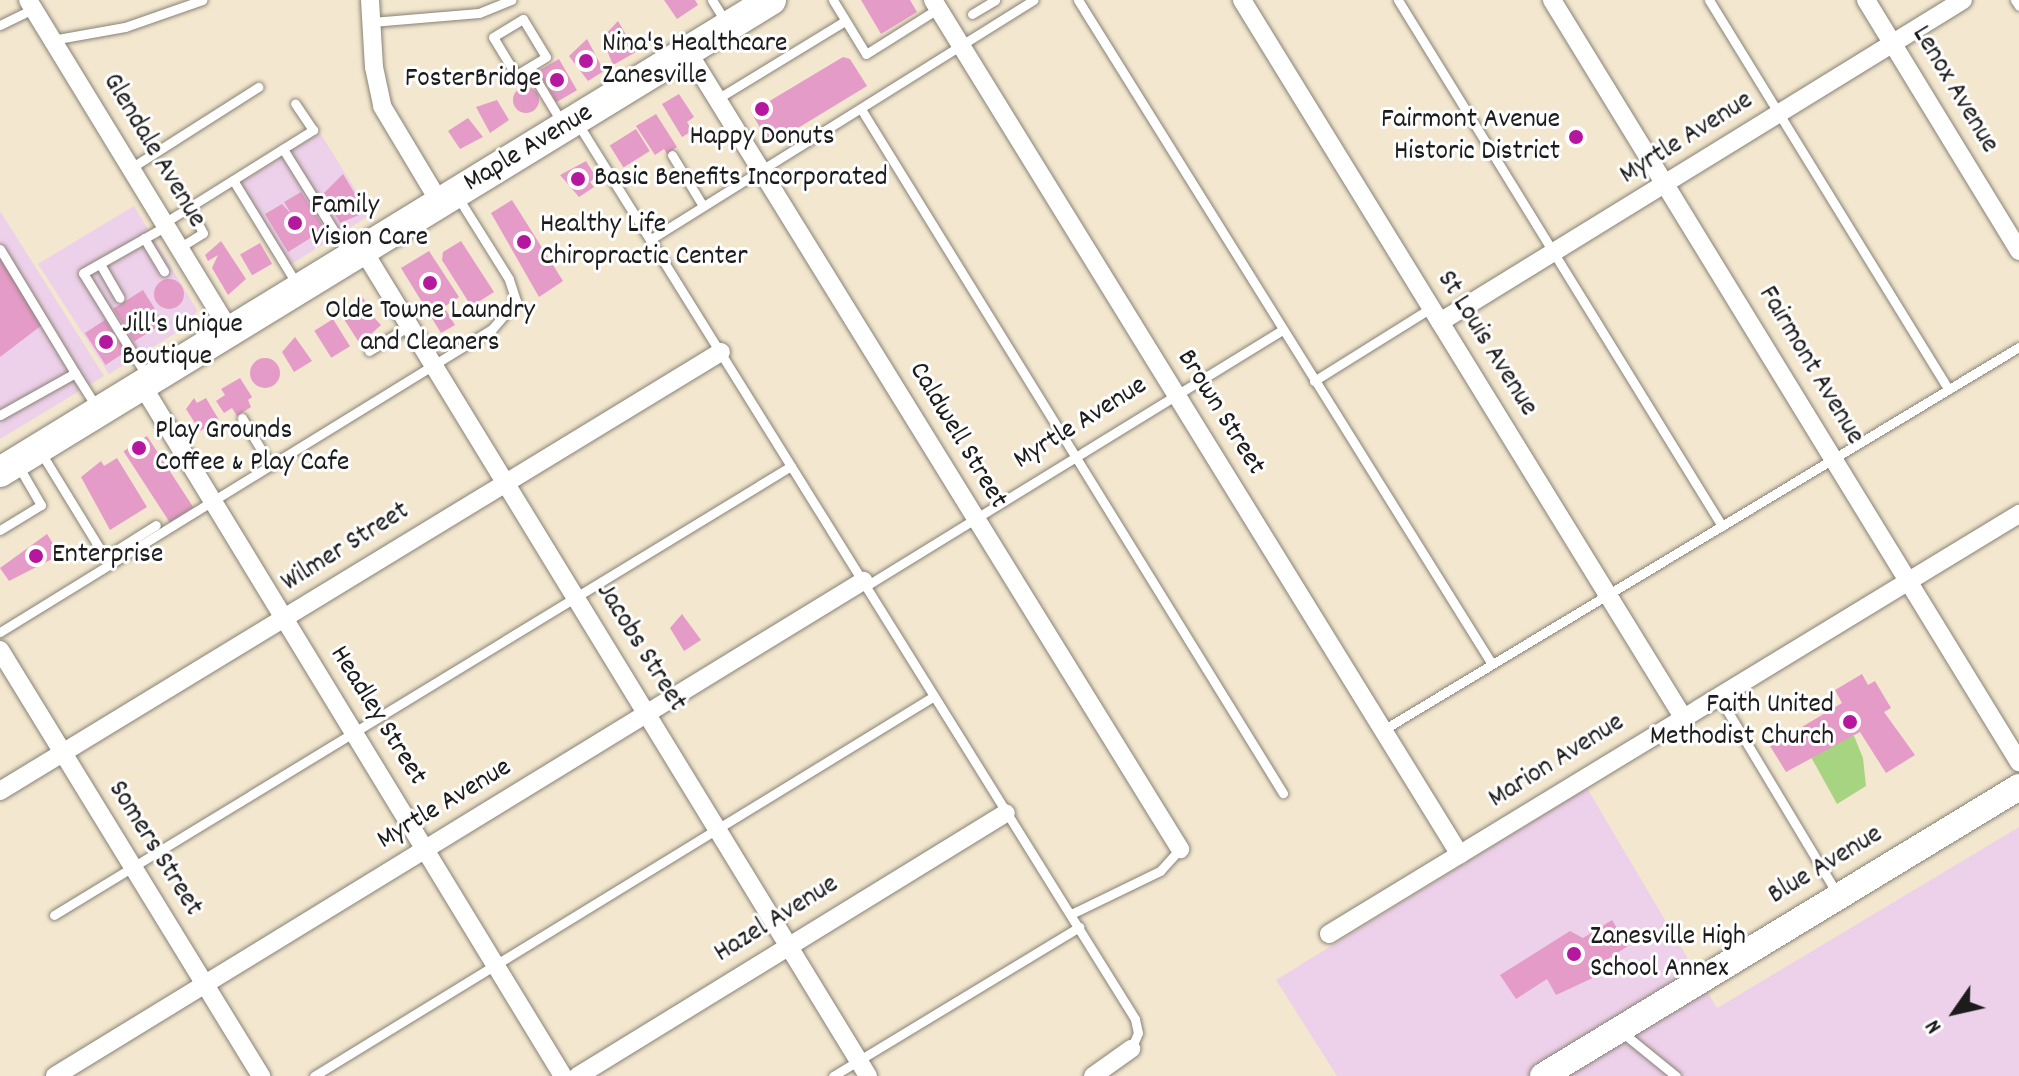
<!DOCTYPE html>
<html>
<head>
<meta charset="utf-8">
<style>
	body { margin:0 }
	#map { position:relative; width:2019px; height:1076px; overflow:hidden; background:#f3e7cf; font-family:Dekko,sans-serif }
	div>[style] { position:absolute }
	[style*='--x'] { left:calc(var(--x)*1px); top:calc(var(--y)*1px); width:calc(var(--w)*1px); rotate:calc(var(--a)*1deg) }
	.built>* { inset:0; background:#edd0e9; transform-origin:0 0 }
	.green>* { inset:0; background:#a6d481 }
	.building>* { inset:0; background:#e59bc7; transform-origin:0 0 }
	.round { border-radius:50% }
	.roads { filter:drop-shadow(0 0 2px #888276) drop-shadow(0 0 2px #888276) }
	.lane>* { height:9px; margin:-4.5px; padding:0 4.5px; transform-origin:4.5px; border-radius:4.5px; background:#fff }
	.street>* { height:18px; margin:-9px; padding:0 9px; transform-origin:9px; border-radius:9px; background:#fff }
	.secondary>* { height:26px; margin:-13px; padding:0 13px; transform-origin:13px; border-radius:13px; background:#fff }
	.primary>* { height:30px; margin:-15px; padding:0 15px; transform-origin:15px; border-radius:15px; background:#fff }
	.dots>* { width:22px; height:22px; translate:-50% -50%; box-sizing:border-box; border:4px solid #fff; border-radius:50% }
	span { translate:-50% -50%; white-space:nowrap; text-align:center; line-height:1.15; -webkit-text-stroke:6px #fff; paint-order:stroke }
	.poi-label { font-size:28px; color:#1c1c1c }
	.left { translate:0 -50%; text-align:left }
	.right { translate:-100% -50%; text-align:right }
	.street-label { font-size:28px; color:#1c1c1c }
	.north { position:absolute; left:1915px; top:972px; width:80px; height:80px; -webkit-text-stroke:6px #fff; paint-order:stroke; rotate:236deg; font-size:22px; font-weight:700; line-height:32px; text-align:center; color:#1c1c1c }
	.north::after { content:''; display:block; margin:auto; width:28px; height:36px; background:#1c1c1c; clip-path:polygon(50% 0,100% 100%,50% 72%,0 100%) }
</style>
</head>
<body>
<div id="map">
	<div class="built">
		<i style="left:320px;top:133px;width:96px;height:95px;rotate:58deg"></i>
		<i style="clip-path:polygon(134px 206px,197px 310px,192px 323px,109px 374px,38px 264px)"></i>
		<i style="clip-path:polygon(0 211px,104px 376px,0 439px)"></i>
		<i style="clip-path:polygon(1587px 788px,1717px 1008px,2019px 827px,2019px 1076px,1337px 1076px,1276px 980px)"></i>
	</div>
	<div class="green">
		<i style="clip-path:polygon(1848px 735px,1854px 736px,1863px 758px,1866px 786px,1837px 804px,1811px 757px)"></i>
	</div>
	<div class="building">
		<i style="clip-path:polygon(664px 0,695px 0,698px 5px,677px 19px)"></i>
		<i style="clip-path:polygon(861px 0,910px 0,917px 12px,881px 34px)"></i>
		<i style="clip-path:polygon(618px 21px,636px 52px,613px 65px,602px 38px)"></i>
		<i style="clip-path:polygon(587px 39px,604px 71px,588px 81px,569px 56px)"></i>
		<i style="clip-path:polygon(843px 57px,850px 59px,867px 86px,770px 145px,751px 112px)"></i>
		<i style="left:559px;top:59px;width:36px;height:24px;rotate:60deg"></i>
		<i class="round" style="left:513px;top:87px;width:26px;height:26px"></i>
		<i style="clip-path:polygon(679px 94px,694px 117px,687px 122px,692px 131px,682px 137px,662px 104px)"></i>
		<i style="clip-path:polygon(497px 100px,509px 120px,490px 133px,476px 107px)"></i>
		<i style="clip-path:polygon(656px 114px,677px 147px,667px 154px,664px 149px,655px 155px,636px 126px)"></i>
		<i style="clip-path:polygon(468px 118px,483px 137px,460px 149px,448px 131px)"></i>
		<i style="left:636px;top:129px;width:26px;height:31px;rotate:58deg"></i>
		<i style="clip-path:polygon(586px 161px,596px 177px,590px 182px,594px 187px,579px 197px,560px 175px)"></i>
		<i style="clip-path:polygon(343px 174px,366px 212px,340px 223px,323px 194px)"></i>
		<i style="clip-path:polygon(301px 192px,325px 229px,288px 252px,265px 214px,282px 204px,292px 215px,284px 202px)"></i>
		<i style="clip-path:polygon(512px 200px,563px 281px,539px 297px,491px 213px)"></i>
		<i style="clip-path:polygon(221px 241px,246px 279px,228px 295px,212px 268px,218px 255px,208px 261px,205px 255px)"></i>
		<i style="clip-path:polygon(461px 241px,494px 292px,475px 304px,468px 301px,442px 260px,443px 252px)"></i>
		<i style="left:260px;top:243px;width:24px;height:23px;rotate:60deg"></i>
		<i style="clip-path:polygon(429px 251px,459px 297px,444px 307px,455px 325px,441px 333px,401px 268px)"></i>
		<i style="clip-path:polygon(0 256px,42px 325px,0 357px)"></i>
		<i class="round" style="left:154px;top:279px;width:30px;height:30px"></i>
		<i style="left:143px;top:290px;width:39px;height:35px;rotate:58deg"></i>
		<i style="clip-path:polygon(361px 295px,368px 305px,364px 307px,381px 325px,360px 344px,340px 313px)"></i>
		<i style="left:333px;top:319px;width:32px;height:22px;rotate:58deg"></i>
		<i style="left:105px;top:320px;width:38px;height:24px;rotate:57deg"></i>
		<i style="clip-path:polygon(295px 337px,312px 361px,294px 372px,282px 352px)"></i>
		<i class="round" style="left:250px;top:358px;width:30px;height:30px"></i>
		<i style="clip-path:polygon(240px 378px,252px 397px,248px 400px,251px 407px,237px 416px,232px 408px,224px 413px,216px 401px,225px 395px,221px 389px)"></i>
		<i style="clip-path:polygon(194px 398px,197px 403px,206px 398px,219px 420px,200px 431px,186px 409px)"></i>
		<i style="left:147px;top:436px;width:85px;height:28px;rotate:57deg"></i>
		<i style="clip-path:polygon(117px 458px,147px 507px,110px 530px,81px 477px,101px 461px,104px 466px)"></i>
		<i style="clip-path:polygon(47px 534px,60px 555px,9px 581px,0 568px)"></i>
		<i style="clip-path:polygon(682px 614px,701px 640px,684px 651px,670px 628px)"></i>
		<i style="clip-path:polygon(1862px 674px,1868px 685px,1875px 681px,1891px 708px,1884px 712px,1915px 755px,1886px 773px,1860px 732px,1786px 772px,1770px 746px,1842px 703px,1835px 690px)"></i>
		<i style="clip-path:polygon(1612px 920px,1628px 946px,1603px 962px,1608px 971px,1556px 995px,1547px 979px,1516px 999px,1500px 975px,1570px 931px,1583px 938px)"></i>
	</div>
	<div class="roads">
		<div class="lane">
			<i style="--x:712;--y:0;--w:28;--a:58"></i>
			<i style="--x:833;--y:0;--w:63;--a:58.6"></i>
			<i style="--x:866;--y:54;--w:86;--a:-32.2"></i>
			<i style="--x:1078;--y:0;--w:782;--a:58.06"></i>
			<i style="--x:1398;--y:0;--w:618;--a:58.37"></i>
			<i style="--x:1709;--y:0;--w:457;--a:58.4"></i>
			<i style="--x:2015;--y:0;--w:7;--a:56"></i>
			<i style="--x:972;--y:14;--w:27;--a:-31"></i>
			<i style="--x:523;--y:19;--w:44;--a:58.8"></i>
			<i style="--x:546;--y:57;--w:35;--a:149"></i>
			<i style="--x:516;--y:75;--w:44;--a:-121.2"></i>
			<i style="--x:493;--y:37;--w:35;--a:-31"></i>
			<i style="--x:372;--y:22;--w:107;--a:-4.8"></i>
			<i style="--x:479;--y:13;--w:35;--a:-22"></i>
			<i style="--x:0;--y:25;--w:37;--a:-26"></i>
			<i style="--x:52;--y:40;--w:74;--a:-10.1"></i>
			<i style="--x:125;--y:27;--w:82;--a:-19.3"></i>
			<i style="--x:529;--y:68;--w:62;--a:58.9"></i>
			<i style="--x:717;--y:99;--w:150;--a:-31.4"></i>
			<i style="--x:861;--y:109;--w:804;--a:58.33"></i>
			<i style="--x:578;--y:124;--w:1054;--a:58.1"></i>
			<i style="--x:1135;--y:1019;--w:14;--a:78"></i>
			<i style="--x:1138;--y:1033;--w:17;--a:114"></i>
			<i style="--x:283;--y:149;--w:125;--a:58.1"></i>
			<i style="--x:672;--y:155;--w:60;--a:58.7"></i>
			<i style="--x:131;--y:168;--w:151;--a:-32.5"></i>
			<i style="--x:233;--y:180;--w:124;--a:58.5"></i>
			<i style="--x:164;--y:223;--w:176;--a:-32"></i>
			<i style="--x:313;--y:130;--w:32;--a:-124"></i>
			<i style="--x:144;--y:238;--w:39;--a:59"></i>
			<i style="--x:651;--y:239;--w:451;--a:-32"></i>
			<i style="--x:179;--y:248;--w:28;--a:-32"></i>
			<i style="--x:203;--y:233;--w:30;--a:-118"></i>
			<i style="--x:0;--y:249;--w:145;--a:58.8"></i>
			<i style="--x:100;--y:264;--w:39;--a:60"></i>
			<i style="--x:369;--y:351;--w:47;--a:-32"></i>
			<i style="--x:148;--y:378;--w:123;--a:-121.8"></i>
			<i style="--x:83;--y:273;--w:95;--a:-29.5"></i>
			<i style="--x:1314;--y:381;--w:138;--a:-32"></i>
			<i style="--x:0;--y:415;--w:86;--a:-29.2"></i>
			<i style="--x:75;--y:373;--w:41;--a:57.8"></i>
			<i style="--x:242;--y:418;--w:56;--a:58.9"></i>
			<i style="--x:40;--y:451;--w:124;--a:58.5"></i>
			<i style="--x:105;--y:557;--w:60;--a:-32.1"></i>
			<i style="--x:0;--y:530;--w:48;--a:-31.4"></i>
			<i style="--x:41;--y:505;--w:44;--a:-120.1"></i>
			<i style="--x:866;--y:586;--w:487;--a:-31.6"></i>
			<i style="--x:0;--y:632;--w:578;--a:-31.63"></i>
			<i style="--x:492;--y:329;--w:37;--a:-49"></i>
			<i style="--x:516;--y:301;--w:23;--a:-108"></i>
			<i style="--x:509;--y:279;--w:98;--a:-122.1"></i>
			<i style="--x:1719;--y:697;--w:229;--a:59"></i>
			<i style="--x:1383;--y:730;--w:742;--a:-31.06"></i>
			<i style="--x:1071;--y:914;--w:99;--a:-25.8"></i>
			<i style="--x:1160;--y:871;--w:30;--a:-48"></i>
			<i style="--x:54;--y:915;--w:863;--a:-31.35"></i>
			<i style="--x:1623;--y:1033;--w:68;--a:39.1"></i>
			<i style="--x:314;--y:1076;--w:727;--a:-31.5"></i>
			<i style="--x:833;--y:1076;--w:288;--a:-31.2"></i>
		</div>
		<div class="street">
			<i style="--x:28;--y:0;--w:389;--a:58.6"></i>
			<i style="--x:370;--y:0;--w:67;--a:86.6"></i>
			<i style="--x:374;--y:67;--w:40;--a:78"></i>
			<i style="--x:382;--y:106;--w:113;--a:59.1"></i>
			<i style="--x:933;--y:0;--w:1004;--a:58.35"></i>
			<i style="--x:1242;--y:0;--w:842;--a:58.41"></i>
			<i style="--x:1552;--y:0;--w:894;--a:58.5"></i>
			<i style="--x:1866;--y:0;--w:294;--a:58.6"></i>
			<i style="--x:688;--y:52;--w:937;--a:58.31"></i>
			<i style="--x:363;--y:250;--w:968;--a:58.56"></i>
			<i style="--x:1440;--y:322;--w:614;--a:-31.62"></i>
			<i style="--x:142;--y:385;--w:809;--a:58.65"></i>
			<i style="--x:0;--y:650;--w:500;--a:58.5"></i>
			<i style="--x:0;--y:791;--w:844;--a:-31.34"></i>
			<i style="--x:1329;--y:934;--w:808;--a:-31.33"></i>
			<i style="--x:55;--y:1076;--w:948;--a:-31.49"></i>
			<i style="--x:578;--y:1076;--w:502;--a:-31.57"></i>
			<i style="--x:1093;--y:1076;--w:47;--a:-35.4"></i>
		</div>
		<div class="secondary">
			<i style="--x:1543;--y:1076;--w:557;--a:-31.26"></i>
		</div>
		<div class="primary">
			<i style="--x:0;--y:472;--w:904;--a:-31.47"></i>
		</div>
	</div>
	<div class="dots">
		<i style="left:586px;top:61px;background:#b5179e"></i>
		<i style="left:557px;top:80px;background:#b5179e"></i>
		<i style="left:762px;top:109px;background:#b5179e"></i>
		<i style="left:1576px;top:137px;background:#b5179e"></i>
		<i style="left:578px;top:179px;background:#b5179e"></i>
		<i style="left:295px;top:223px;background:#b5179e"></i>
		<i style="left:524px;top:242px;background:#b5179e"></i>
		<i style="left:430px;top:283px;background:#b5179e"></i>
		<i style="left:106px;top:342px;background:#b5179e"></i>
		<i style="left:139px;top:448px;background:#b5179e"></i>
		<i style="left:36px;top:556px;background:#b5179e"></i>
		<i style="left:1850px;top:722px;background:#b5179e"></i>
		<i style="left:1574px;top:954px;background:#b5179e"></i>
	</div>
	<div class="poi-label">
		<span class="left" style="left:602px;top:61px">Nina's Healthcare<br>Zanesville</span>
		<span class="right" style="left:541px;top:80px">FosterBridge</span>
		<span class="right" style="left:1560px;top:137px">Fairmont Avenue<br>Historic District</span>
		<span style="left:762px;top:138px">Happy Donuts</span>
		<span class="left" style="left:594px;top:179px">Basic Benefits Incorporated</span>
		<span class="left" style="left:311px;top:223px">Family<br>Vision Care</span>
		<span class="left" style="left:540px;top:242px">Healthy Life<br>Chiropractic Center</span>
		<span style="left:430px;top:328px">Olde Towne Laundry<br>and Cleaners</span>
		<span class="left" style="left:122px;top:342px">Jill's Unique<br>Boutique</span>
		<span class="left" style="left:155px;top:448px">Play Grounds<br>Coffee &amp; Play Cafe</span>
		<span class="left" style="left:52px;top:556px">Enterprise</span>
		<span class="right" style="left:1834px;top:722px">Faith United<br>Methodist Church</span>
		<span class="left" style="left:1590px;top:954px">Zanesville High<br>School Annex</span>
	</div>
	<div class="street-label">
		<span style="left:1954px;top:90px;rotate:59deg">Lenox Avenue</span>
		<span style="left:1687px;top:139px;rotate:-32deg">Myrtle Avenue</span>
		<span style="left:529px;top:149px;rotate:-31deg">Maple Avenue</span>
		<span style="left:153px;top:151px;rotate:59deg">Glendale Avenue</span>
		<span style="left:1486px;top:344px;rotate:58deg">St Louis Avenue</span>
		<span style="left:1810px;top:366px;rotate:59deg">Fairmont Avenue</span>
		<span style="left:1220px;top:413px;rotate:58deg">Brown Street</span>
		<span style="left:1081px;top:424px;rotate:-32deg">Myrtle Avenue</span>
		<span style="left:957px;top:436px;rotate:59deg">Caldwell Street</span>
		<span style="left:346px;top:548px;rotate:-32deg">Wilmer Street</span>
		<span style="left:640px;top:648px;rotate:58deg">Jacobs Street</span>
		<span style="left:377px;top:716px;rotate:58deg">Headley Street</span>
		<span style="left:1557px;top:762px;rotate:-32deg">Marion Avenue</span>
		<span style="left:445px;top:805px;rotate:-31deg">Myrtle Avenue</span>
		<span style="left:154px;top:849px;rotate:58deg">Somers Street</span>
		<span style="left:1826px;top:866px;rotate:-31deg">Blue Avenue</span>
		<span style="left:777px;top:920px;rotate:-32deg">Hazel Avenue</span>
	</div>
	<div class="north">N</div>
</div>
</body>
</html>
